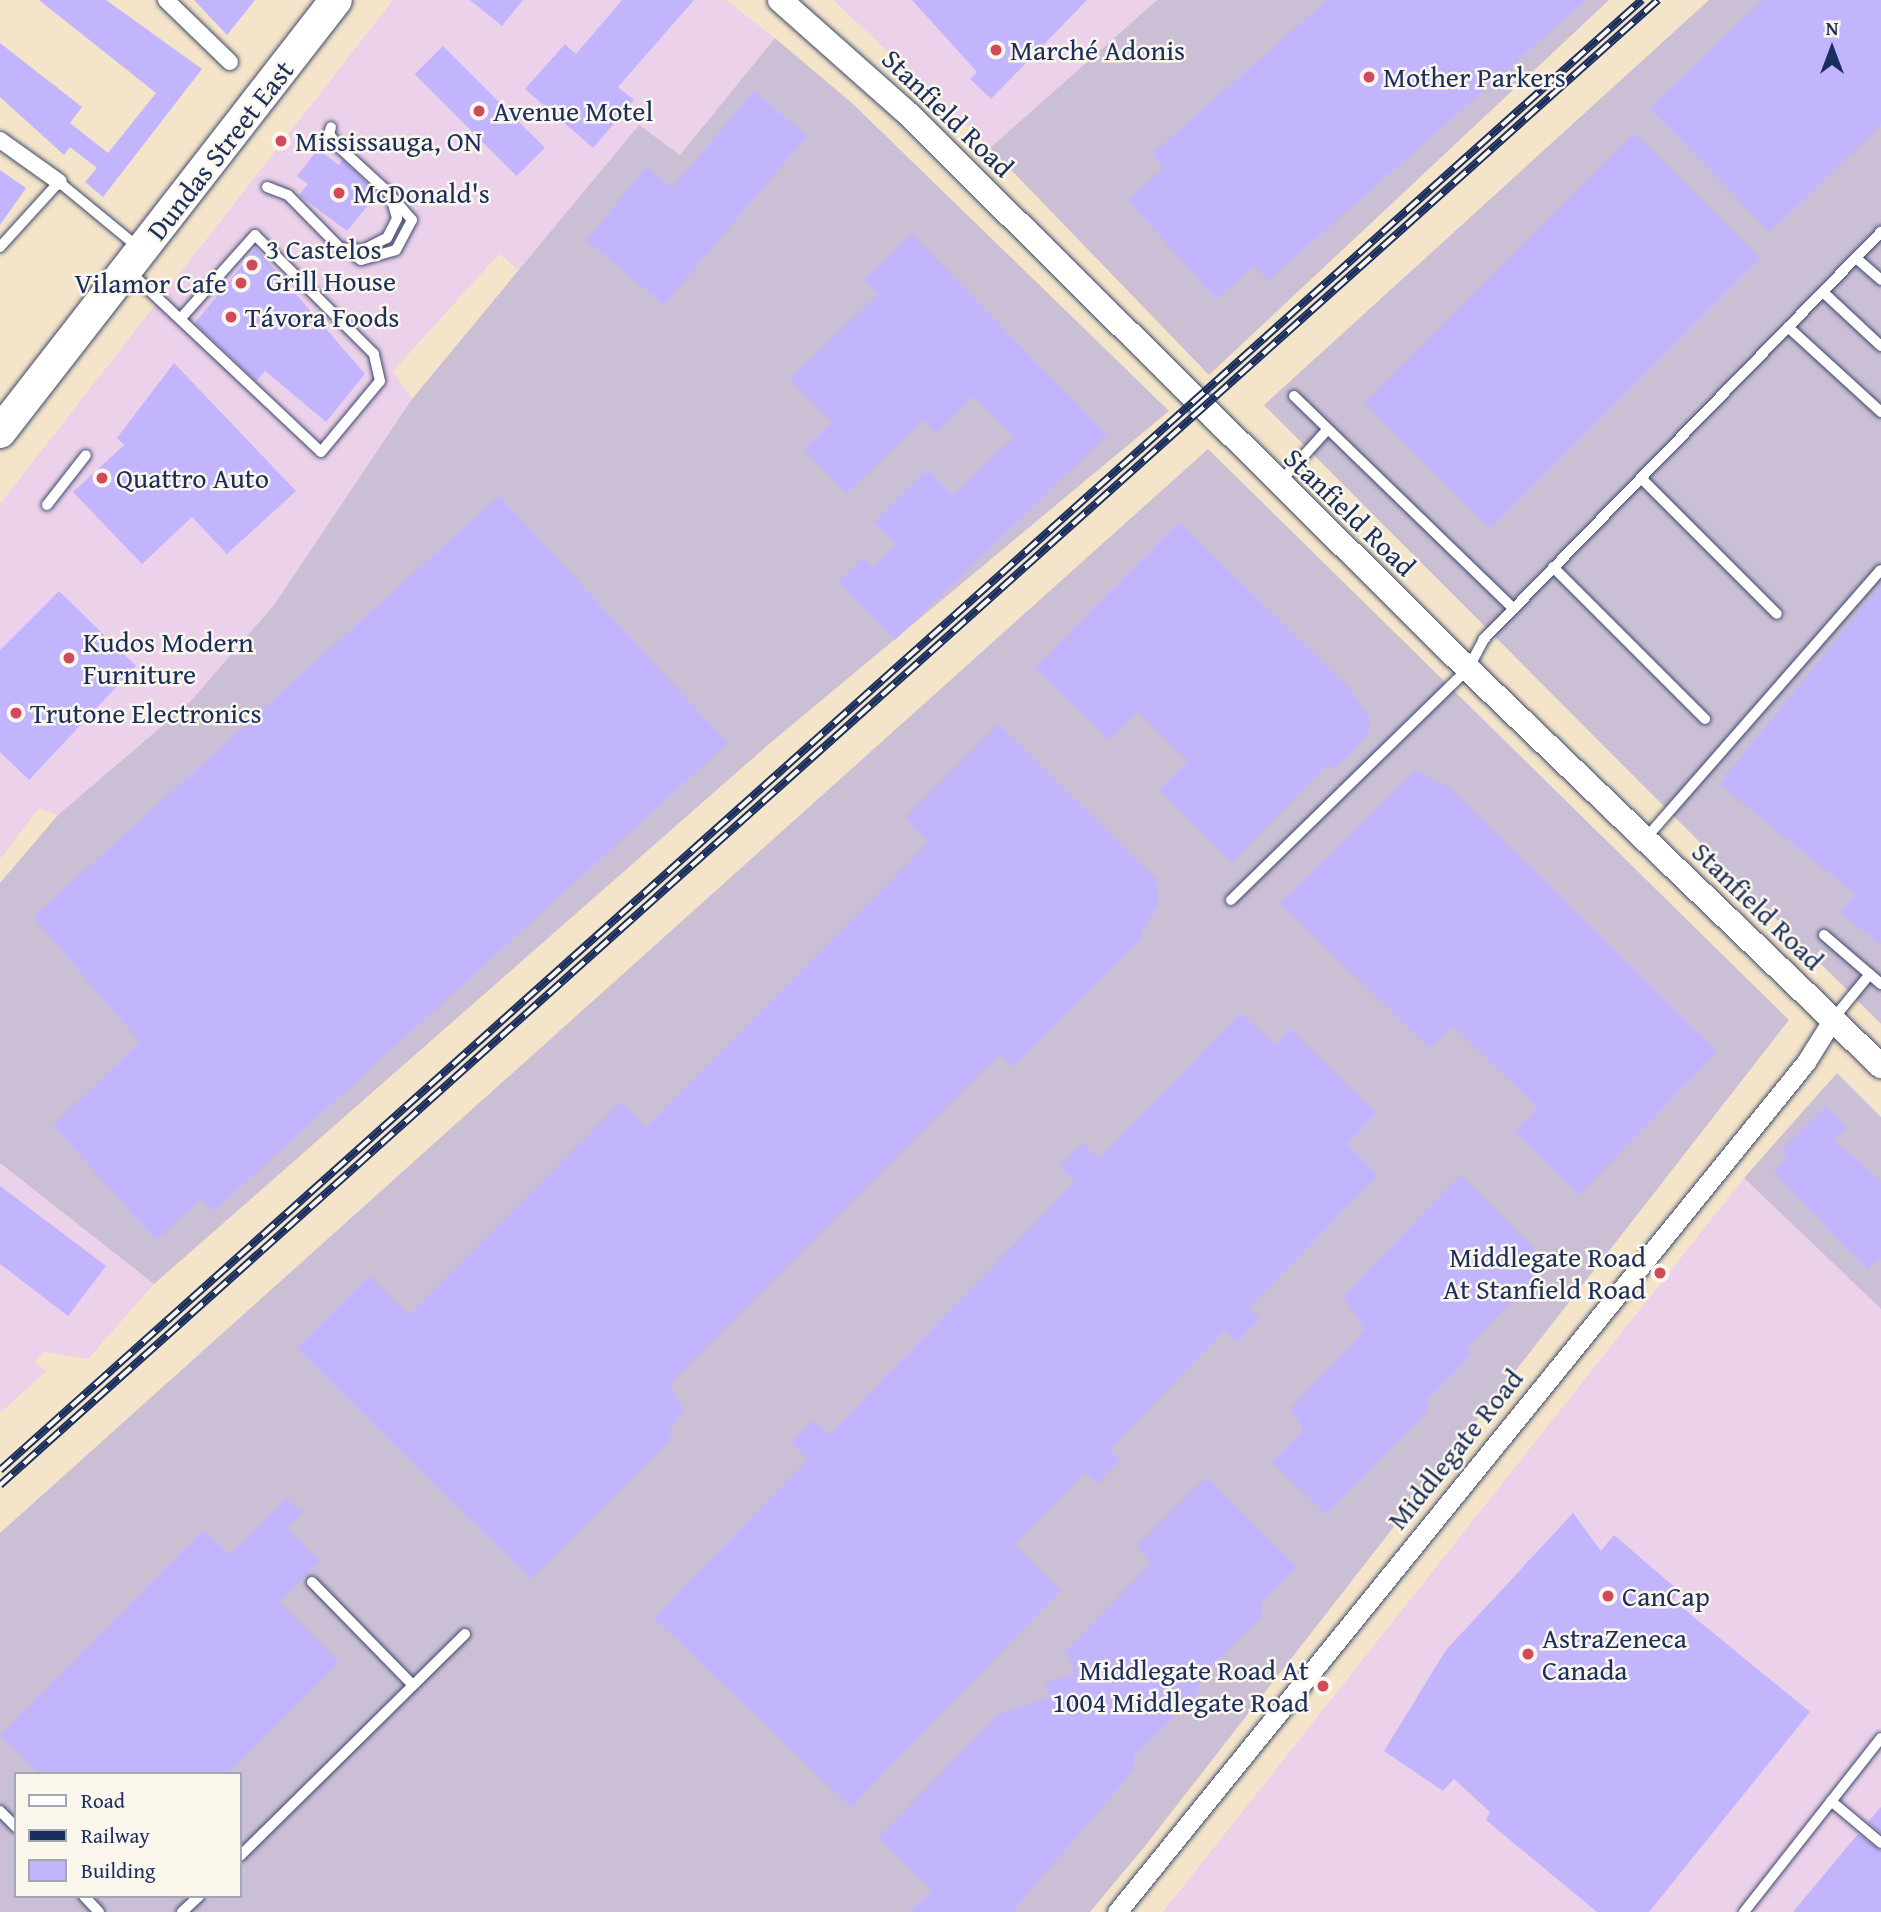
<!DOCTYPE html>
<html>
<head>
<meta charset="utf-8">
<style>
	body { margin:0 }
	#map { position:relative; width:1881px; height:1912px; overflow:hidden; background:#f4e4c9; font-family:"Gentium Book Plus",serif }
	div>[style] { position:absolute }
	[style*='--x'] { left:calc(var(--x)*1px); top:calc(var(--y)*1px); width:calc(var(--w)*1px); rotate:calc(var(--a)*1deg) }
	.built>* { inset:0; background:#ecd1ea }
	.industrial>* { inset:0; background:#cbbfd5 }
	.building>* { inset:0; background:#c2b5fd; transform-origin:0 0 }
	.roads { filter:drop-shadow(0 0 2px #3c4a6e) drop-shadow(0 0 2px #3c4a6e) }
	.service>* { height:10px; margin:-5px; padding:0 5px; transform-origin:5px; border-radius:5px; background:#fff }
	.pedestrian>* { height:16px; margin:-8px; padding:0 8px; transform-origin:8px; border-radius:8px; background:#fff }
	.minor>* { height:19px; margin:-9.5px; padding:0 9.5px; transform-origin:9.5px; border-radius:9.5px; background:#fff }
	.tertiary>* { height:24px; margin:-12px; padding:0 12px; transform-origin:12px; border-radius:12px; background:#fff }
	.primary>* { height:32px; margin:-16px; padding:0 16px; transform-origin:16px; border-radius:16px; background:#fff }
	.rail>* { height:8px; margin-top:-4px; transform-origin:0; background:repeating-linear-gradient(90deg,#fbf7ec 0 16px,#1b2f5e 0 32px); box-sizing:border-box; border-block:2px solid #1b2f5e }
	.dots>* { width:19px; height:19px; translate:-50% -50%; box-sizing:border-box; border:4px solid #fbf7ec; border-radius:50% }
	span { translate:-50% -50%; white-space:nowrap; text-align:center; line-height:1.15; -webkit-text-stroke:5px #fbf7ec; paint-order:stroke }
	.poi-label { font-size:28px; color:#1b2f5e }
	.left { translate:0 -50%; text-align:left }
	.right { translate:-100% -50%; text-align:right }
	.street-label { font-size:28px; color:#1b2f5e }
	.legend { position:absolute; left:14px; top:1772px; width:228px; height:126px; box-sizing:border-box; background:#fbf7ec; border:2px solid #a1a7b3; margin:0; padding:9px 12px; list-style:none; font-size:21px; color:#1b2f5e }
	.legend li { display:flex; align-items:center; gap:14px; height:35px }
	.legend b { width:35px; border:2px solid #a1a7b3 }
	.north { position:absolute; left:1797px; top:14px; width:70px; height:70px; -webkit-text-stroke:5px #fbf7ec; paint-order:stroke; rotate:0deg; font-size:19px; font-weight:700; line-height:28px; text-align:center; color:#1b2f5e }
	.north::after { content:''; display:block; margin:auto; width:24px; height:32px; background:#1b2f5e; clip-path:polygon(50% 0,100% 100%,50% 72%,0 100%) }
</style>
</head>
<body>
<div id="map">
	<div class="built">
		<i style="clip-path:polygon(393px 0,726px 0,775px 38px,679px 156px,639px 126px,519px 270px,499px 254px,393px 371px,412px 399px,274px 605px,190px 702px,58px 815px,39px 808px,0 859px,0 504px)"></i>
		<i style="clip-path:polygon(833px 0,1157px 0,990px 148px)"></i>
		<i style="clip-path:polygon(0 1163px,154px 1284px,88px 1359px,45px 1352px,35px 1362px,46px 1371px,0 1413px)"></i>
		<i style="clip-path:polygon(1744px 1178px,1881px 1309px,1881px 1912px,1163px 1912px)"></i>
	</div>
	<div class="industrial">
		<i style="clip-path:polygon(1157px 0,1609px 0,1209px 375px,990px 148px)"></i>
		<i style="clip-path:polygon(1709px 0,1881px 0,1881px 1024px,1264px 405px)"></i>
		<i style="clip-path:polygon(775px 38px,854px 105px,1169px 411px,769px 744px,154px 1284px,0 1163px,0 883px,58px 815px,190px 702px,274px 605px,412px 399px,639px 125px,680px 155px)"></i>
		<i style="clip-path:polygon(evenodd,1208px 449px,1789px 1020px,1145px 1846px,1090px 1912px,0 1912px,0 1533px,1208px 449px,16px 1774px,240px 1774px,240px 1896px,16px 1896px,16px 1774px)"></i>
		<i style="clip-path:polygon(1837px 1073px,1881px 1117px,1881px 1309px,1744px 1178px)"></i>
	</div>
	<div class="building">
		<i style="clip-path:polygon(39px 0,106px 0,202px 69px,103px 197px,85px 182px,97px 168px,70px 147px,64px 155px,0 97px,0 43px,82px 107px,70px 123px,108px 153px,156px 93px)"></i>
		<i style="clip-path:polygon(194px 0,255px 0,227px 35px)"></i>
		<i style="clip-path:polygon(470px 0,523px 0,502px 26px)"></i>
		<i style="clip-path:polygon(622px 0,694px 0,618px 87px,634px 100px,593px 148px,525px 89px,565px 44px,576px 54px)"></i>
		<i style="clip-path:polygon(912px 0,1087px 0,991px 99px,970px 79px,977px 72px)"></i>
		<i style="clip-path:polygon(1327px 0,1586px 0,1268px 281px,1254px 266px,1216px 299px,1128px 200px,1164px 168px,1152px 154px)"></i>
		<i style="clip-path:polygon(1763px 0,1881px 0,1881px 125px,1770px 232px,1650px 108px)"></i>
		<i style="left:443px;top:46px;width:144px;height:40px;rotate:45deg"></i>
		<i style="clip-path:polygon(754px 91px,807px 136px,664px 305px,586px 240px,647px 167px,672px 188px)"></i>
		<i style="left:1634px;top:133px;width:178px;height:381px;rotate:45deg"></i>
		<i style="clip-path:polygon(318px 149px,339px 165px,343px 160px,378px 193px,347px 231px,299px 195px,308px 184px,297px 176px)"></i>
		<i style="clip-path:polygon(0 170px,26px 188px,0 225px)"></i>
		<i style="clip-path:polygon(912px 234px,1107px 435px,895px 640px,838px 582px,863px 558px,873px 568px,896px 545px,874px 522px,928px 469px,953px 495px,1014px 437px,974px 396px,936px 433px,923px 420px,847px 493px,804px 449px,832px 422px,790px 379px,878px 294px,864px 280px)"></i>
		<i style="clip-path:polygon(256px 248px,365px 374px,326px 422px,265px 371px,256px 381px,195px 323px)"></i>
		<i style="clip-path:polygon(174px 363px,296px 491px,227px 554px,192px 517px,142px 564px,73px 492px,124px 445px,117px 438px)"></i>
		<i style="clip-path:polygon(499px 496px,728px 743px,214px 1211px,201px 1200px,156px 1240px,53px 1125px,140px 1042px,33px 917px)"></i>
		<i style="clip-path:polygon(1179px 522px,1350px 689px,1370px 719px,1368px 735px,1334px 770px,1328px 764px,1232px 862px,1159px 790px,1188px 761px,1138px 711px,1109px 740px,1035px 668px)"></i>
		<i style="clip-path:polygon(1881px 585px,1881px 945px,1840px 913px,1855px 894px,1719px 784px)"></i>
		<i style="clip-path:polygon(59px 591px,136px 666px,29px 780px,0 752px,0 650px)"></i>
		<i style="clip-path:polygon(999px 724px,1157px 880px,1159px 905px,1140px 933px,1144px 936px,1013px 1067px,1000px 1054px,669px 1385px,684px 1409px,668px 1434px,672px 1438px,531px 1579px,297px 1348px,369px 1276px,409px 1315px,621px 1102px,646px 1127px,929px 842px,905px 818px)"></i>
		<i style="clip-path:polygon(1416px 770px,1453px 790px,1717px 1052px,1579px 1195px,1515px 1132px,1538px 1108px,1453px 1026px,1430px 1049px,1280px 903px)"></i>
		<i style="clip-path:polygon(1241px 1013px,1275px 1045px,1290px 1029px,1377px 1113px,1347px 1144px,1378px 1175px,1249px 1308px,1260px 1319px,1237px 1342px,1225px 1330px,1109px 1450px,1120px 1460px,1097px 1484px,1085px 1472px,1014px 1545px,1061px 1590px,851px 1807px,654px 1618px,808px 1459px,791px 1443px,814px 1420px,829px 1435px,1075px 1182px,1060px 1167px,1083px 1143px,1099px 1159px)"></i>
		<i style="clip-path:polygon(1826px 1106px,1847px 1128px,1834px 1140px,1881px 1181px,1881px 1257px,1868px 1270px,1773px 1172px,1788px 1157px,1781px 1150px)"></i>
		<i style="clip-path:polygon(1460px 1175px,1543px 1258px,1532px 1269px,1532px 1281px,1467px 1347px,1473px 1353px,1427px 1400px,1428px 1411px,1326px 1514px,1272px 1462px,1304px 1429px,1290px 1409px,1365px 1330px,1343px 1297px)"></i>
		<i style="clip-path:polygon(0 1186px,106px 1266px,68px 1316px,0 1264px)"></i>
		<i style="clip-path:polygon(1206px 1477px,1297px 1567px,1262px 1603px,1262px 1616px,1199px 1678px,1199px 1692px,1134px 1756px,1134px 1770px,1012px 1912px,909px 1912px,932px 1890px,878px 1838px,999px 1714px,1049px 1697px,1045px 1683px,1074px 1674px,1066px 1651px,1151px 1563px,1137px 1546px)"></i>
		<i style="clip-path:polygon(286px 1498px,302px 1513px,287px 1528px,320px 1561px,279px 1602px,339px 1662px,227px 1774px,39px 1774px,0 1735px,204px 1530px,230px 1555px)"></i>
		<i style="clip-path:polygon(1573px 1513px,1601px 1551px,1614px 1535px,1678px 1590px,1673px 1600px,1810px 1712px,1649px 1912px,1597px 1912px,1486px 1820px,1490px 1812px,1454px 1779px,1443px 1791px,1384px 1751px,1446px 1650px)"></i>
		<i style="clip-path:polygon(1881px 1807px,1881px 1833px,1868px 1822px)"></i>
		<i style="clip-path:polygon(1858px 1834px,1881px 1850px,1881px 1912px,1793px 1912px)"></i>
	</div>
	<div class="roads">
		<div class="service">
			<i style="--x:267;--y:187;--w:22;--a:21"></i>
			<i style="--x:288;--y:195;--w:74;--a:45.5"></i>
			<i style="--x:340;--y:248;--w:23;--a:5"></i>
			<i style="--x:363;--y:250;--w:27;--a:-27"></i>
			<i style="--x:387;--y:238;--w:22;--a:-63"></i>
			<i style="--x:397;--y:218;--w:25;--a:-106"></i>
			<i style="--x:390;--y:194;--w:67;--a:-137.4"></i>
			<i style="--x:341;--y:149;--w:19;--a:-129"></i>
			<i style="--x:329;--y:134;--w:7;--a:-74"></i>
			<i style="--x:0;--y:247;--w:88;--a:-47.8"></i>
			<i style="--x:59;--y:182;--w:104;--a:39.5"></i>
			<i style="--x:349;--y:251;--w:15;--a:37"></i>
			<i style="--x:361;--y:260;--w:36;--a:-16"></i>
			<i style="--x:396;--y:250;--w:34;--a:-62"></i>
			<i style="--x:412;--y:220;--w:29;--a:-131"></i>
			<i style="--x:1856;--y:258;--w:33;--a:41"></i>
			<i style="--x:130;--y:272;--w:262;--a:43.3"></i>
			<i style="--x:321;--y:452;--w:92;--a:-50.3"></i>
			<i style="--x:380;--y:381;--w:28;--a:-103"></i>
			<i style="--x:374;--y:354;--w:168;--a:-135"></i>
			<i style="--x:255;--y:235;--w:111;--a:131.7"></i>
			<i style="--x:1823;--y:292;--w:79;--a:43"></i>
			<i style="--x:1788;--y:327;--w:126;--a:42.4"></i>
			<i style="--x:1294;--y:396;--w:306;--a:44.1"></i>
			<i style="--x:1641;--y:478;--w:192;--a:45"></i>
			<i style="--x:1279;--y:483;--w:72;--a:-47.8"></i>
			<i style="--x:47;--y:505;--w:63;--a:-52"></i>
			<i style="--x:1553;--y:567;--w:215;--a:45"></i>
			<i style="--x:1646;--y:838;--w:356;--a:-48.8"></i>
			<i style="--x:1231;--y:900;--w:331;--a:-44.3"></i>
			<i style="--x:1468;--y:669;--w:34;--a:-62"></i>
			<i style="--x:1484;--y:639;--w:569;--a:-45.71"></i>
			<i style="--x:1824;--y:935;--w:75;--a:40.7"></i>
			<i style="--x:1833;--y:1019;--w:58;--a:-50.6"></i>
			<i style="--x:312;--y:1582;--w:144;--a:45.6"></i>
			<i style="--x:1831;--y:1801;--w:65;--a:40"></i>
			<i style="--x:0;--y:1811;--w:23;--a:45"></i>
			<i style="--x:240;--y:1856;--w:316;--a:-44.6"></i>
			<i style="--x:84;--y:1896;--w:22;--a:47"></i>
			<i style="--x:182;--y:1912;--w:23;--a:-43"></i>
			<i style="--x:1744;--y:1912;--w:221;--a:-51.8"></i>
		</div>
		<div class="pedestrian">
			<i style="--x:166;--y:0;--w:89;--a:44.1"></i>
			<i style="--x:0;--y:140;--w:72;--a:35.4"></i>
		</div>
		<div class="minor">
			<i style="--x:1117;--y:1912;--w:1094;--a:-50.97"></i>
			<i style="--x:1806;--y:1062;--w:51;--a:-57.9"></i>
		</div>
		<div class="tertiary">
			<i style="--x:780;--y:0;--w:166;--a:41.6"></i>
			<i style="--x:904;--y:110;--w:794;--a:44.74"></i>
			<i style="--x:1468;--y:669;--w:573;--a:43.87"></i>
		</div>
		<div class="primary">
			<i style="--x:0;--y:432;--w:547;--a:-52.13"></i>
		</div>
	</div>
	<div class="rail">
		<i style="--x:0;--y:1470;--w:2204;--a:-41.84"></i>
		<i style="--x:0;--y:1485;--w:2226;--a:-41.85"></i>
	</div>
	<div class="dots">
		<i style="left:996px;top:50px;background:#d1495b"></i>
		<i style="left:1369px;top:77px;background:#d1495b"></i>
		<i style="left:479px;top:111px;background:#d1495b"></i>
		<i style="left:281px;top:141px;background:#d1495b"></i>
		<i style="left:339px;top:193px;background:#d1495b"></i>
		<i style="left:252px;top:265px;background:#d1495b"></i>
		<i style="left:241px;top:283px;background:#d1495b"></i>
		<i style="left:231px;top:317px;background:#d1495b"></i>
		<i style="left:102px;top:478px;background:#d1495b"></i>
		<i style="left:69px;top:658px;background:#d1495b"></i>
		<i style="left:16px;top:713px;background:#d1495b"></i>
		<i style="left:1660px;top:1273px;background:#d1495b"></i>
		<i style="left:1608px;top:1596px;background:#d1495b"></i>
		<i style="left:1528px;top:1654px;background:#d1495b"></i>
		<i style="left:1323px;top:1686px;background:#d1495b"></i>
	</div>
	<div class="poi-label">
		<span class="left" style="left:1010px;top:50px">Marché Adonis</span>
		<span class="left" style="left:1383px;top:77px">Mother Parkers</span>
		<span class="left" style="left:493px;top:111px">Avenue Motel</span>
		<span class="left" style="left:295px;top:141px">Mississauga, ON</span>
		<span class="left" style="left:353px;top:193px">McDonald's</span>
		<span class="left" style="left:266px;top:265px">3 Castelos<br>Grill House</span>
		<span class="right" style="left:227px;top:283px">Vilamor Cafe</span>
		<span class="left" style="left:245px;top:317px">Távora Foods</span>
		<span class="left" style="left:116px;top:478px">Quattro Auto</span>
		<span class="left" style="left:83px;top:658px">Kudos Modern<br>Furniture</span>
		<span class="left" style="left:30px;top:713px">Trutone Electronics</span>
		<span class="right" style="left:1646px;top:1273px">Middlegate Road<br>At Stanfield Road</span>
		<span class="left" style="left:1622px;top:1596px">CanCap</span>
		<span class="left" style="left:1542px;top:1654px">AstraZeneca<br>Canada</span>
		<span class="right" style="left:1309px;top:1686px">Middlegate Road At<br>1004 Middlegate Road</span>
	</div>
	<div class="street-label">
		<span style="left:948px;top:113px;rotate:44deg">Stanfield Road</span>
		<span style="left:220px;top:150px;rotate:-52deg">Dundas Street East</span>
		<span style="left:1350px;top:512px;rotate:44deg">Stanfield Road</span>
		<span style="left:1758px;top:906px;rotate:44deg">Stanfield Road</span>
		<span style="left:1455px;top:1449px;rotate:-51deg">Middlegate Road</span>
	</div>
	<ul class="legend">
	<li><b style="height:9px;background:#fff"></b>Road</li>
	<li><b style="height:9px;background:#1b2f5e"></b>Railway</li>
	<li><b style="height:19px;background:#c2b5fd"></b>Building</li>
	</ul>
	<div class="north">N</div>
</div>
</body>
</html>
